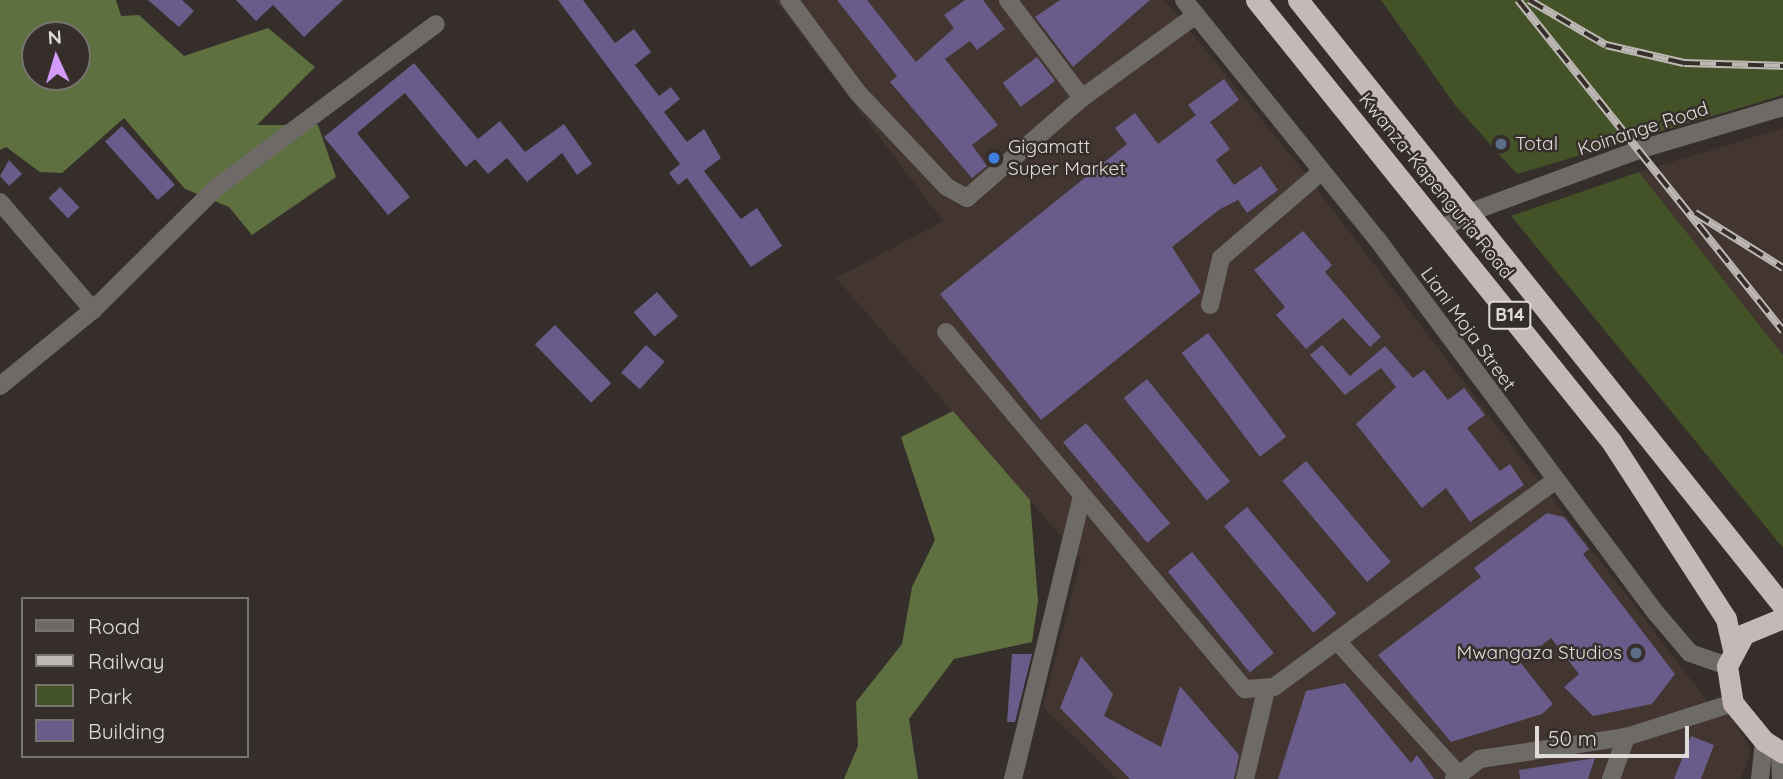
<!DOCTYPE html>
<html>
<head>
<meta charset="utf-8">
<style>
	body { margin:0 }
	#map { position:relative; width:1783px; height:779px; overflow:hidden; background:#352e2a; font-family:Quicksand,sans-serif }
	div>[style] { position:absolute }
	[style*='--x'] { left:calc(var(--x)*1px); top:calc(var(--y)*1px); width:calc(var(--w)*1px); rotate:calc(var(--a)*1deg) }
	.built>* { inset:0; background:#43352f }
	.green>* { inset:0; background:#435227 }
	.forest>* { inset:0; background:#5e703f }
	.building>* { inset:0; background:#695c8a; transform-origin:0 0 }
	.minor>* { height:18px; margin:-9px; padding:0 9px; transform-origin:9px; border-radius:9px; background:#6e6a68 }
	.highway>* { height:21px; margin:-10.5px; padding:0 10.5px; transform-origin:10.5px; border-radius:10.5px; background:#c4b9b6 }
	.rail>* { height:8px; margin-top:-4px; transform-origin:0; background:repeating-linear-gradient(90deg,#352e2a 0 16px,#bdb8b5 0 32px); box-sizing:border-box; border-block:2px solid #bdb8b5 }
	.dots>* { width:19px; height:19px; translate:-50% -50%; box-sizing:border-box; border:4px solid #352e2a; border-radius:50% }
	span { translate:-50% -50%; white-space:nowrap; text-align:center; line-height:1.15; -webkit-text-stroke:5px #352e2a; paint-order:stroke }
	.shield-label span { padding:2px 5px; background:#352e2a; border:2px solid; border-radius:5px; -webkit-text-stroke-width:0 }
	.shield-label { font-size:18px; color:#e0dbd9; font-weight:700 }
	.street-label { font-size:19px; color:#e0dbd9 }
	.poi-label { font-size:19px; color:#e0dbd9 }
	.left { translate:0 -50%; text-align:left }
	.right { translate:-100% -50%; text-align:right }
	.legend { position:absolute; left:21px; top:597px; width:228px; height:161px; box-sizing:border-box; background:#352e2a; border:2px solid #797370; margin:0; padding:9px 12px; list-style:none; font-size:21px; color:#e0dbd9 }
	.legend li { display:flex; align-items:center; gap:14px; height:35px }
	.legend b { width:35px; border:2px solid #797370 }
	.north { position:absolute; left:21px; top:21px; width:70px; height:70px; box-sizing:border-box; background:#352e2a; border:2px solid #797370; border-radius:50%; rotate:356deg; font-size:19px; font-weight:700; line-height:28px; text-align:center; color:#e0dbd9 }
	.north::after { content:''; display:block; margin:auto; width:24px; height:32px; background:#d59bfb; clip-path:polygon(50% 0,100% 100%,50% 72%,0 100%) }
	.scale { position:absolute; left:1535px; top:726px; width:154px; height:32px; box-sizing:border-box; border:4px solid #e0dbd9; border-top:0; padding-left:9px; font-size:21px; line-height:24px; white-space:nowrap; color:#e0dbd9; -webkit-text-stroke:5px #352e2a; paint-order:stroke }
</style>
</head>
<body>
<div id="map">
	<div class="built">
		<i style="clip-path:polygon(775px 0,1165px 0,1294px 159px,1707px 701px,1732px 717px,1751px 750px,1741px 779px,1117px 779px,1043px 707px,1081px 559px,836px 278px,943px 221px)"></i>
		<i style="clip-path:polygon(1783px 128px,1783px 355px,1639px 172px)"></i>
	</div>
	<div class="green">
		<i style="clip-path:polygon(1381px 0,1783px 0,1783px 95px,1517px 174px,1455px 105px)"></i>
		<i style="clip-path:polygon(1639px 172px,1783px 355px,1783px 548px,1511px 216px)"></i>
	</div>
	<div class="forest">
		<i style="clip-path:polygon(evenodd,0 0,116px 0,121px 16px,139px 15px,184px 56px,268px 28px,315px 67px,257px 125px,318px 125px,336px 177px,252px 235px,229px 207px,185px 189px,124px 118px,62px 173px,40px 172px,6px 147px,0 150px,0 0,35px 35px,77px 35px,77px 77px,35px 77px,35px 35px)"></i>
		<i style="clip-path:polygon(953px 411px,1030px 500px,1038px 601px,1032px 642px,954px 659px,909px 719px,918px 779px,844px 779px,858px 746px,856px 702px,902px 644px,912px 587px,935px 540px,901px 437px)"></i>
	</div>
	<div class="building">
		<i style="clip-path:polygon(148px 0,182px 0,194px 11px,179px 27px)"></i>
		<i style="clip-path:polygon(236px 0,343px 0,304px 37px,273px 5px,256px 21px)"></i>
		<i style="clip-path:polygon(558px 0,583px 0,615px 43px,634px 29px,651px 52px,635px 65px,659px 96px,671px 87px,680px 99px,664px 112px,687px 142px,704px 129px,721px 158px,704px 171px,741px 219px,757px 208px,782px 246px,751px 267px,687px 178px,678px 185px,669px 173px,680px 164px)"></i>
		<i style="clip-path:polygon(837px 0,867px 0,916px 62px,954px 28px,944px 15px,965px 0,983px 0,1005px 29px,977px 50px,970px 41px,945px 59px,998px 125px,972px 145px,987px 166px,972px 178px,890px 82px,897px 76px)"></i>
		<i style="clip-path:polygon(1060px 0,1150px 0,1073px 67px,1035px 17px)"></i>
		<i style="left:1037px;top:57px;width:30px;height:43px;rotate:53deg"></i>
		<i style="clip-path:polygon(414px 63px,478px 139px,500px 121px,525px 152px,564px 124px,592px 164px,577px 175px,562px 153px,527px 182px,507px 158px,488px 174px,475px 159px,466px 167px,405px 93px,357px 133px,410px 197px,388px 215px,324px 137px)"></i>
		<i style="clip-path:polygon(1224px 79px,1239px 100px,1210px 122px,1230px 149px,1216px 160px,1234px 185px,1261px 166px,1278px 190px,1247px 213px,1238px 200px,1220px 209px,1172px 247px,1201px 292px,1041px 420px,940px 294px,1127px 144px,1115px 128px,1135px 113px,1158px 144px,1196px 115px,1188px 105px)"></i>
		<i style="left:122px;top:126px;width:79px;height:23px;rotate:48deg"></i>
		<i style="clip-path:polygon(9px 160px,22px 174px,9px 186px,0 176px)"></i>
		<i style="left:60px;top:187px;width:28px;height:16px;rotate:46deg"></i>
		<i style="clip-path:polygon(1303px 231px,1332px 265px,1325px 272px,1381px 337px,1370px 347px,1343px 318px,1306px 349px,1276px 315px,1285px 307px,1254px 270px)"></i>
		<i style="left:657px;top:292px;width:32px;height:31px;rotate:49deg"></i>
		<i style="left:555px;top:325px;width:81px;height:28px;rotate:46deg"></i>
		<i style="left:1208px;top:333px;width:130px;height:33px;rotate:53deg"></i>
		<i style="left:646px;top:345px;width:25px;height:37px;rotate:42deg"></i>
		<i style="clip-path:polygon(1322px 345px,1350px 376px,1385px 346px,1413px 378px,1424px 370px,1448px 400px,1464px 388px,1485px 415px,1467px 428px,1500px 471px,1510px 464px,1524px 485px,1470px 522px,1446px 488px,1422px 508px,1356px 424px,1396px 387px,1381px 368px,1345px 395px,1310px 355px)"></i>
		<i style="left:1147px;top:379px;width:132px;height:30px;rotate:51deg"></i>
		<i style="left:1086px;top:423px;width:131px;height:30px;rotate:50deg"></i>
		<i style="left:1306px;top:461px;width:132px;height:31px;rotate:50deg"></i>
		<i style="left:1247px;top:507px;width:139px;height:30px;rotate:50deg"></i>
		<i style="clip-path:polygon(1547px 513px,1564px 517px,1589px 549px,1583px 554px,1675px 674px,1652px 704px,1593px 716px,1564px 687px,1579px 674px,1551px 638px,1520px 662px,1553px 704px,1542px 714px,1451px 742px,1378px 655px,1481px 577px,1474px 568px)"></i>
		<i style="left:1192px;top:552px;width:130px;height:31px;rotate:51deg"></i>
		<i style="clip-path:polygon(1012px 654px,1032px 654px,1015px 722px,1007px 722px)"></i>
		<i style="clip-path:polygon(1081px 656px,1113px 694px,1104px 716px,1161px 747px,1180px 686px,1239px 755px,1234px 779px,1130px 779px,1060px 708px)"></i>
		<i style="clip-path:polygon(1345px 683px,1411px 763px,1417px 755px,1434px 779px,1278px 779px,1306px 691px)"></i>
		<i style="clip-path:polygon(1691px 736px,1714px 745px,1701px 779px,1674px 779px)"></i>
		<i style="clip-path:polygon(1595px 758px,1588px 779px,1520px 779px,1519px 770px)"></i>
	</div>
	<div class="minor">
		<i style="--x:789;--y:0;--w:116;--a:53.4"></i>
		<i style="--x:858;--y:93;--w:129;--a:46.6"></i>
		<i style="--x:947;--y:187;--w:23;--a:29"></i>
		<i style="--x:967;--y:198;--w:152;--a:-41"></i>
		<i style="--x:1082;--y:98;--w:141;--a:-36.1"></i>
		<i style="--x:1008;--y:0;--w:123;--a:52.9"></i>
		<i style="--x:1184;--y:0;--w:307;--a:51.1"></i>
		<i style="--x:1377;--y:239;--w:467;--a:53.3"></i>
		<i style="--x:1656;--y:613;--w:52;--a:49.6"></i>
		<i style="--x:1690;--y:653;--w:39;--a:19"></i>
		<i style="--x:0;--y:202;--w:143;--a:49.3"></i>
		<i style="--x:93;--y:310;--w:173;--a:-44.8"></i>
		<i style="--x:216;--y:188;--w:274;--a:-36.7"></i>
		<i style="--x:1442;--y:229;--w:31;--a:-32"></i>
		<i style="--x:1468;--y:213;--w:181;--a:-20.3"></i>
		<i style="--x:1638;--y:150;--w:151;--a:-16.5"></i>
		<i style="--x:1210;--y:305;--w:48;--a:-76.8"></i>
		<i style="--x:1221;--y:258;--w:133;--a:-40.7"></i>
		<i style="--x:946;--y:332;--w:466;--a:50.1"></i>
		<i style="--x:1245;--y:689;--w:29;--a:-4"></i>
		<i style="--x:1274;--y:687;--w:346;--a:-36.3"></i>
		<i style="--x:0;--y:386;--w:120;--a:-39.3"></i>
		<i style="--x:1337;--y:641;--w:177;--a:47.7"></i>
		<i style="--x:1780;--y:752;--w:27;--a:88"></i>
		<i style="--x:1013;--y:779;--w:287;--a:-76.3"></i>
		<i style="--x:1245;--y:779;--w:91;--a:-76.7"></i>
		<i style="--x:1454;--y:779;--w:33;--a:-38"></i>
		<i style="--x:1480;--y:759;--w:148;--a:-8.6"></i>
		<i style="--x:1626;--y:737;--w:112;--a:-17.6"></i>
		<i style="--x:1611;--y:779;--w:45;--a:-70.3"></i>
		<i style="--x:1760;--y:779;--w:38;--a:-84"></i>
	</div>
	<div class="highway">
		<i style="--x:1256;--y:0;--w:566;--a:51.17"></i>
		<i style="--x:1611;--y:441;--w:212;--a:57.1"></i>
		<i style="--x:1726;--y:619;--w:31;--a:77"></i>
		<i style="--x:1298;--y:0;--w:776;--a:51.33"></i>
		<i style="--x:1783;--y:618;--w:42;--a:157.7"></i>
		<i style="--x:1744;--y:634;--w:36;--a:118"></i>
		<i style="--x:1727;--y:666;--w:37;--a:81"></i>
		<i style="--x:1733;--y:703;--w:49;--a:50.8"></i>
		<i style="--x:1764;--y:741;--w:22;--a:32"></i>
	</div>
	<div class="rail">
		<i style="--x:1518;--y:0;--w:424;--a:51.3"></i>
		<i style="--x:1529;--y:0;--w:89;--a:30.3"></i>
		<i style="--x:1606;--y:45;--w:80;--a:13"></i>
		<i style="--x:1684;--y:63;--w:99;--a:1.7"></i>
		<i style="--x:1695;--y:213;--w:104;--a:32"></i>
	</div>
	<div class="dots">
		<i style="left:1501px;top:144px;background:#5c6f8a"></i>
		<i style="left:994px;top:158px;background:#3f7fe0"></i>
		<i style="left:1636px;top:653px;background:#5c6f8a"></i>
	</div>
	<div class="shield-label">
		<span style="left:1510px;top:315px">B14</span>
	</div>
	<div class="street-label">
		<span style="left:1643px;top:129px;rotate:-18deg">Koinange Road</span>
		<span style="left:1436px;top:186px;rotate:51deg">Kwanza-Kapenguria Road</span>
		<span style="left:1468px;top:329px;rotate:54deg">Liani Moja Street</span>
	</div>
	<div class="poi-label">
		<span class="left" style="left:1515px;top:144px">Total</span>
		<span class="left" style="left:1008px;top:158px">Gigamatt<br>Super Market</span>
		<span class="right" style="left:1622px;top:653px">Mwangaza Studios</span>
	</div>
	<ul class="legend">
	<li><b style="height:9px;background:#6e6a68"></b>Road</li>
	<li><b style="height:9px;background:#bdb8b5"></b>Railway</li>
	<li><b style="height:19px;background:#435227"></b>Park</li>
	<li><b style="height:19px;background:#695c8a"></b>Building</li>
	</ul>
	<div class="north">N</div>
	<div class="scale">50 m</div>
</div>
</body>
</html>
